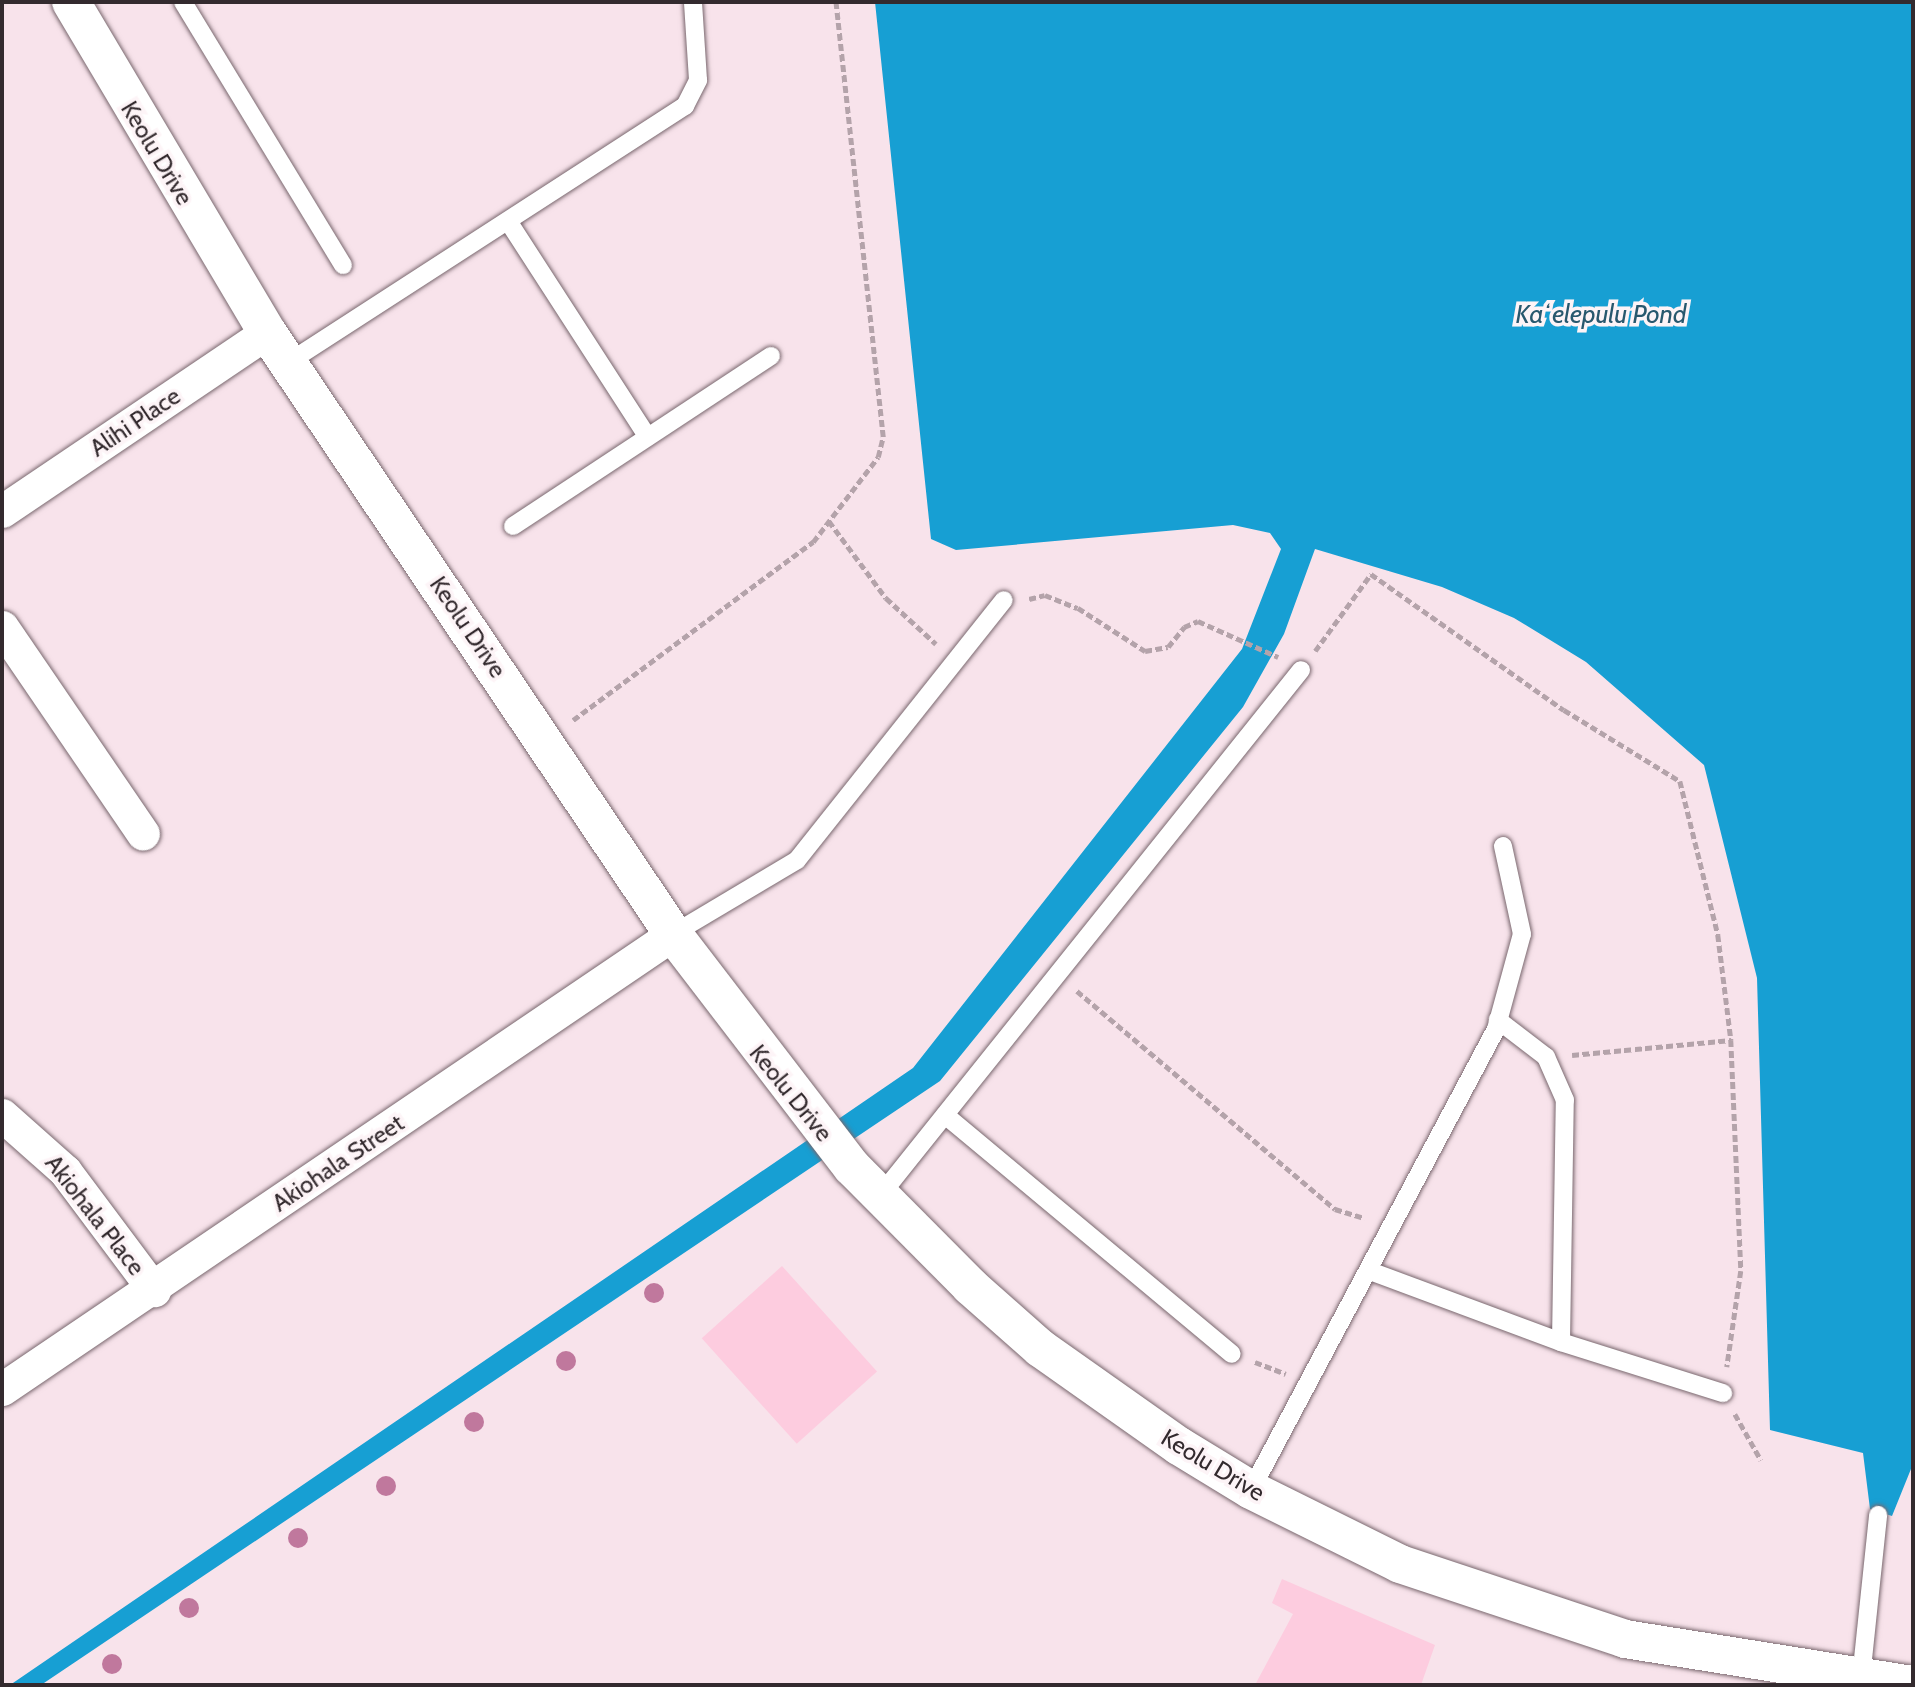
<!DOCTYPE html>
<html>
<head>
<meta charset="utf-8">
<style>
	body { margin:0 }
	#map { position:relative; width:1915px; height:1687px; overflow:hidden; background:#f8e3eb; font-family:Cabin,sans-serif }
	div>[style] { position:absolute }
	[style*='--x'] { left:calc(var(--x)*1px); top:calc(var(--y)*1px); width:calc(var(--w)*1px); rotate:calc(var(--a)*1deg) }
	.green>* { inset:0; background:#fdccdf; transform-origin:0 0 }
	.water>* { inset:0; background:#179fd3 }
	.path>* { height:4.5px; margin-top:-2.25px; transform-origin:0; background:repeating-linear-gradient(90deg,#b4a3aa 0 7px,transparent 0 10.5px) }
	.roads { filter:drop-shadow(0 0 2px #79676e) drop-shadow(0 0 2px #79676e) }
	.lane>* { height:18px; margin:-9px; padding:0 9px; transform-origin:9px; border-radius:9px; background:#fff }
	.street>* { height:33px; margin:-16.5px; padding:0 16.5px; transform-origin:16.5px; border-radius:16.5px; background:#fff }
	.secondary>* { height:38px; margin:-19px; padding:0 19px; transform-origin:19px; border-radius:19px; background:#fff }
	.trees>* { width:20px; height:20px; margin:-10px; border-radius:50%; background:#c0789d }
	span { translate:-50% -50%; white-space:nowrap; text-align:center; line-height:1.15; -webkit-text-stroke:7px #fdf4f7; paint-order:stroke }
	.street-label { font-size:24px; color:#332a2e }
	.water-label { font-size:26px; color:#28586e; font-style:italic }
	.frame { position:absolute; inset:0; border:4px solid #332a2e; pointer-events:none }
</style>
</head>
<body>
<div id="map">
	<div class="green">
		<i style="left:782px;top:1266px;width:142px;height:108px;rotate:48deg"></i>
		<i style="clip-path:polygon(1282px 1579px,1435px 1645px,1421px 1685px,1255px 1685px,1293px 1614px,1272px 1603px)"></i>
	</div>
	<div class="water">
		<i style="clip-path:polygon(875px 2px,1913px 2px,1913px 1464px,1892px 1516px,1870px 1509px,1863px 1453px,1770px 1430px,1757px 978px,1704px 765px,1586px 662px,1514px 618px,1442px 587px,1315px 549px,1284px 634px,1243px 707px,940px 1081px,41px 1685px,10px 1685px,913px 1068px,1242px 649px,1281px 549px,1270px 533px,1233px 525px,956px 550px,931px 539px)"></i>
	</div>
	<div class="path">
		<i style="--x:829;--y:521;--w:96;--a:53.5"></i>
		<i style="--x:886;--y:598;--w:68;--a:42.6"></i>
		<i style="--x:1029;--y:599;--w:16;--a:-14"></i>
		<i style="--x:1045;--y:595;--w:35;--a:22"></i>
		<i style="--x:1078;--y:608;--w:80;--a:32.7"></i>
		<i style="--x:1145;--y:651;--w:23;--a:-10"></i>
		<i style="--x:1168;--y:647;--w:26;--a:-51"></i>
		<i style="--x:1184;--y:627;--w:15;--a:-23"></i>
		<i style="--x:1198;--y:621;--w:88;--a:24.2"></i>
		<i style="--x:1315;--y:651;--w:95;--a:-54"></i>
		<i style="--x:1371;--y:574;--w:236;--a:35.2"></i>
		<i style="--x:1564;--y:710;--w:136;--a:31.5"></i>
		<i style="--x:1680;--y:781;--w:159;--a:76.1"></i>
		<i style="--x:1718;--y:935;--w:106;--a:82.9"></i>
		<i style="--x:573;--y:720;--w:299;--a:-36.6"></i>
		<i style="--x:813;--y:542;--w:107;--a:-52.6"></i>
		<i style="--x:878;--y:457;--w:21;--a:-76"></i>
		<i style="--x:883;--y:437;--w:438;--a:-96.2"></i>
		<i style="--x:1077;--y:991;--w:338;--a:40.2"></i>
		<i style="--x:1335;--y:1209;--w:31;--a:17"></i>
		<i style="--x:1572;--y:1055;--w:160;--a:-5.4"></i>
		<i style="--x:1731;--y:1040;--w:231;--a:87.5"></i>
		<i style="--x:1741;--y:1271;--w:97;--a:98.3"></i>
		<i style="--x:1255;--y:1362;--w:33;--a:21"></i>
		<i style="--x:1735;--y:1414;--w:53;--a:60.5"></i>
	</div>
	<div class="roads">
		<div class="lane">
			<i style="--x:183;--y:2;--w:308;--a:58.7"></i>
			<i style="--x:508;--y:221;--w:257;--a:57.1"></i>
			<i style="--x:289;--y:362;--w:472;--a:-32.9"></i>
			<i style="--x:685;--y:106;--w:29;--a:-63"></i>
			<i style="--x:698;--y:80;--w:78;--a:-93.7"></i>
			<i style="--x:513;--y:526;--w:309;--a:-33.4"></i>
			<i style="--x:673;--y:934;--w:144;--a:-30.8"></i>
			<i style="--x:797;--y:860;--w:332;--a:-51.5"></i>
			<i style="--x:945;--y:1115;--w:373;--a:39.8"></i>
			<i style="--x:879;--y:1197;--w:675;--a:-51.31"></i>
			<i style="--x:1370;--y:1271;--w:204;--a:20.4"></i>
			<i style="--x:1561;--y:1342;--w:242;--a:-89.1"></i>
			<i style="--x:1565;--y:1100;--w:47;--a:-113.8"></i>
			<i style="--x:1546;--y:1057;--w:61;--a:-142.4"></i>
			<i style="--x:1561;--y:1342;--w:170;--a:17.5"></i>
			<i style="--x:1251;--y:1490;--w:522;--a:-62.01"></i>
			<i style="--x:1496;--y:1029;--w:98;--a:-74.7"></i>
			<i style="--x:1522;--y:934;--w:90;--a:-102.2"></i>
			<i style="--x:1861;--y:1678;--w:164;--a:-84"></i>
		</div>
		<div class="street">
			<i style="--x:2;--y:511;--w:320;--a:-34"></i>
			<i style="--x:2;--y:627;--w:250;--a:55.7"></i>
			<i style="--x:2;--y:1115;--w:84;--a:41.6"></i>
			<i style="--x:65;--y:1171;--w:149;--a:53.2"></i>
			<i style="--x:2;--y:1389;--w:811;--a:-34.14"></i>
		</div>
		<div class="secondary">
			<i style="--x:71;--y:2;--w:384;--a:59.3"></i>
			<i style="--x:267;--y:332;--w:726;--a:56"></i>
			<i style="--x:673;--y:934;--w:294;--a:52.5"></i>
			<i style="--x:852;--y:1167;--w:168;--a:45.2"></i>
			<i style="--x:970;--y:1286;--w:94;--a:41.5"></i>
			<i style="--x:1040;--y:1348;--w:170;--a:35.2"></i>
			<i style="--x:1179;--y:1446;--w:84;--a:31.4"></i>
			<i style="--x:1251;--y:1490;--w:166;--a:26.4"></i>
			<i style="--x:1400;--y:1564;--w:237;--a:18.4"></i>
			<i style="--x:1625;--y:1639;--w:292;--a:9.1"></i>
		</div>
	</div>
	<div class="trees">
		<i style="left:654px;top:1293px"></i>
		<i style="left:566px;top:1361px"></i>
		<i style="left:474px;top:1422px"></i>
		<i style="left:386px;top:1486px"></i>
		<i style="left:298px;top:1538px"></i>
		<i style="left:189px;top:1608px"></i>
		<i style="left:112px;top:1664px"></i>
	</div>
	<div class="street-label">
		<span style="left:157px;top:153px;rotate:59deg">Keolu Drive</span>
		<span style="left:135px;top:422px;rotate:-34deg">Alihi Place</span>
		<span style="left:468px;top:627px;rotate:56deg">Keolu Drive</span>
		<span style="left:791px;top:1093px;rotate:51deg">Keolu Drive</span>
		<span style="left:338px;top:1163px;rotate:-34deg">Akiohala Street</span>
		<span style="left:95px;top:1215px;rotate:52deg">Akiohala Place</span>
		<span style="left:1213px;top:1465px;rotate:31deg">Keolu Drive</span>
	</div>
	<div class="water-label">
		<span style="left:1601px;top:315px">Kaʻelepulu Pond</span>
	</div>
	<div class="frame"></div>
</div>
</body>
</html>
